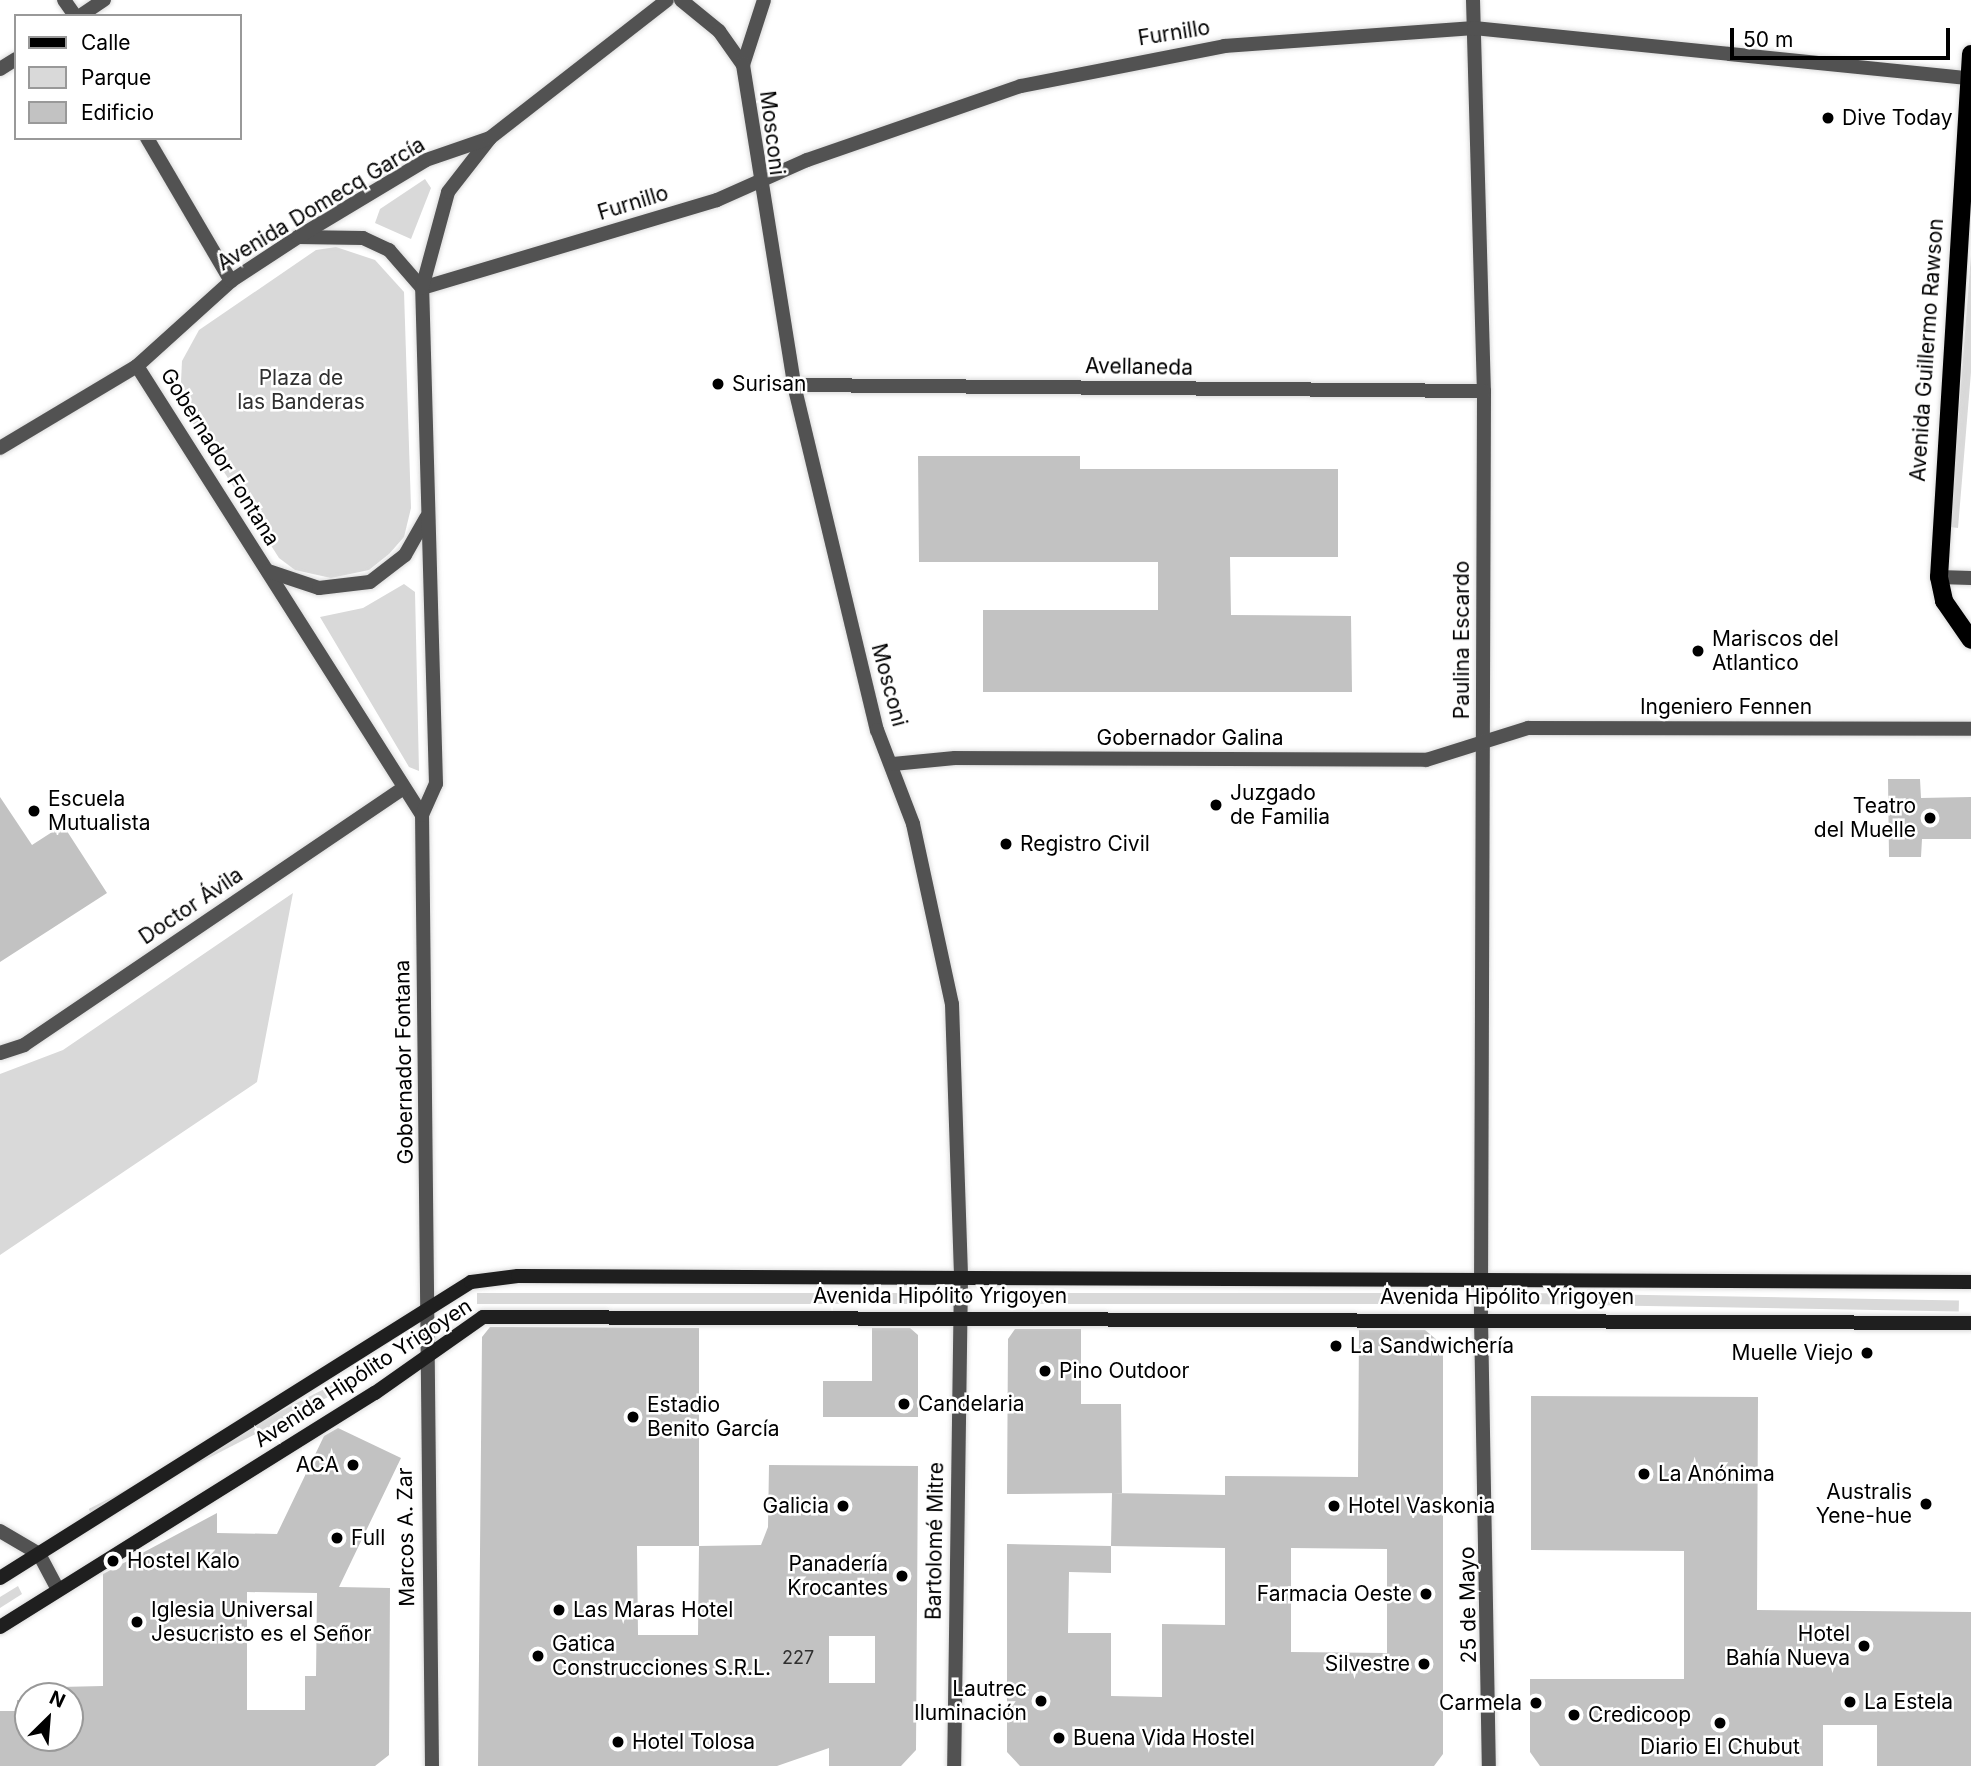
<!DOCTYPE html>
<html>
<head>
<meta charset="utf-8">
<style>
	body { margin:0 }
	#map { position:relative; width:1971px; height:1766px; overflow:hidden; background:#fff; font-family:Inter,sans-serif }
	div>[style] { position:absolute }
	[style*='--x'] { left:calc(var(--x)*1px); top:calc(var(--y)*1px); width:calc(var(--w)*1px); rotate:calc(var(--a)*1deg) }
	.green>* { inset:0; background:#d9d9d9; transform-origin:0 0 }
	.building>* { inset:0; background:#c2c2c2 }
	.roads { filter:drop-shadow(0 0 2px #dbdbdb) drop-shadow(0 0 2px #dbdbdb) }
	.minor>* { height:14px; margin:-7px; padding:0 7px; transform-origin:7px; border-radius:7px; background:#525252 }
	.tertiary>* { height:14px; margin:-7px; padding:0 7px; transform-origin:7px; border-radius:7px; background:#525252 }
	.secondary>* { height:14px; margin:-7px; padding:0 7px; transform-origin:7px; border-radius:7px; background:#1f1f1f }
	.primary>* { height:18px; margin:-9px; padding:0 9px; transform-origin:9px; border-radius:9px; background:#000 }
	.dots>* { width:19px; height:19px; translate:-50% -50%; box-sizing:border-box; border:4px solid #fff; border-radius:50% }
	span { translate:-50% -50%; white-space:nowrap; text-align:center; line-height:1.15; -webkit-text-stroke:5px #fff; paint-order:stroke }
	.number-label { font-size:18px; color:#303030 }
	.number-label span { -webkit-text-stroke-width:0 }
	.street-label { font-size:21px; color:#000 }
	.poi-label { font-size:21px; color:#000 }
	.left { translate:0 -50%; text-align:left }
	.right { translate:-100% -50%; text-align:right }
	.park-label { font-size:21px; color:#303030 }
	.legend { position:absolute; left:14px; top:14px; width:228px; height:126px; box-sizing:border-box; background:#fff; border:2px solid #999; margin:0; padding:9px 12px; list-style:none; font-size:21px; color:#000 }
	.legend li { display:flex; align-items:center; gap:14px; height:35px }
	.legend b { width:35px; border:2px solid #999 }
	.north { position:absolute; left:14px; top:1682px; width:70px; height:70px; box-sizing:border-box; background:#fff; border:2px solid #999; border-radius:50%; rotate:25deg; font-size:19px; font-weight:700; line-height:28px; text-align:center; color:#000 }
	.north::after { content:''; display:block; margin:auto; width:24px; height:32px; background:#000; clip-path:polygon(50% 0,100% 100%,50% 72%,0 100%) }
	.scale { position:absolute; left:1730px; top:28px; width:220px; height:32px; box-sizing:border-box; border:4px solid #000; border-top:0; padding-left:9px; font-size:21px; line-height:24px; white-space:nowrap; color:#000; -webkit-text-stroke:5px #fff; paint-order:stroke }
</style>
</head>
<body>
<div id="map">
	<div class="green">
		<i style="clip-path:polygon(425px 179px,431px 188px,411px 239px,375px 223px,380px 209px)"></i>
		<i style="clip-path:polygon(336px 247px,375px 260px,404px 292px,411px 508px,404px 537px,389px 554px,369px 570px,331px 578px,295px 570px,279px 558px,187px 414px,181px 382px,182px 361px,199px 330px,316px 250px)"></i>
		<i style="clip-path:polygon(1971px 255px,1971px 372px,1958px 528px,1950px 527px)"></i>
		<i style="clip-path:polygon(404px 584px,415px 592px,419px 771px,409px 767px,320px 617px,363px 608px)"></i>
		<i style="clip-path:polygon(293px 893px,257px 1082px,0 1255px,0 1074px,63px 1050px)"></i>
		<i style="left:477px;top:1293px;width:437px;height:11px"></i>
		<i style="left:1438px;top:1293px;width:11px;height:438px;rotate:90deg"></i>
		<i style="left:1530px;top:1293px;width:429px;height:11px;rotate:1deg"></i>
		<i style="left:381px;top:1360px;width:9px;height:328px;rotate:63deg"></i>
		<i style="clip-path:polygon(18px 1586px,22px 1594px,0 1608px,0 1597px)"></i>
	</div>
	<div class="building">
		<i style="clip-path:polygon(918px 456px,1080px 456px,1080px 469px,1338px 469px,1338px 557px,1230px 557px,1231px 615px,1351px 616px,1352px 692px,983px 692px,983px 610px,1158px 610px,1158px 562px,919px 562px)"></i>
		<i style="clip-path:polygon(1888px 779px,1920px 779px,1921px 798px,1971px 797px,1971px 839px,1922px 839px,1921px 857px,1889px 857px)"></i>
		<i style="clip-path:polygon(0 797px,32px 845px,63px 825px,107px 893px,0 962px)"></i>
		<i style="clip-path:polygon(evenodd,490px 1327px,699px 1328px,699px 1546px,761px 1545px,768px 1527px,769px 1465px,918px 1466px,916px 1750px,901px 1766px,829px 1766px,829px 1748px,777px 1766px,478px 1766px,482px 1337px,490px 1327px,637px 1546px,699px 1546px,698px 1635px,638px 1635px,637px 1546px,490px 1327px,829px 1636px,875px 1636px,875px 1683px,829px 1683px,829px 1636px)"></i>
		<i style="clip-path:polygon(872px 1328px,910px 1328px,918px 1335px,918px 1417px,823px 1417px,823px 1381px,872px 1381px)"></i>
		<i style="clip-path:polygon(1015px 1329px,1081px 1329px,1081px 1404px,1121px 1404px,1122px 1493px,1007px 1494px,1008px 1339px)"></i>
		<i style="clip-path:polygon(evenodd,1359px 1330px,1425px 1330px,1443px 1345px,1443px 1754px,1434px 1766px,1020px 1766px,1007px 1752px,1007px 1544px,1111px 1546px,1112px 1493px,1225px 1495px,1225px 1476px,1358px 1477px,1359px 1330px,1111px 1546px,1225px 1548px,1225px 1625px,1162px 1624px,1162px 1697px,1111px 1696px,1111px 1633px,1068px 1633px,1069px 1572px,1111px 1573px,1111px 1546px,1359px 1330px,1291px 1548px,1387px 1549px,1387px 1653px,1291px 1652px,1291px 1548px)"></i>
		<i style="clip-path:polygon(1531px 1396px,1758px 1397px,1757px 1610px,1971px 1612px,1971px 1766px,1877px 1766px,1877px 1725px,1823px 1725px,1823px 1766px,1540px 1766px,1530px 1752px,1530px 1679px,1684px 1679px,1684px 1551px,1531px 1550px)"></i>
		<i style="clip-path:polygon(evenodd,338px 1428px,401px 1458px,339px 1587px,390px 1588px,389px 1755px,375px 1766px,0 1766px,0 1711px,17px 1711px,17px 1700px,28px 1700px,28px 1738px,70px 1738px,70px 1696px,60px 1696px,60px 1687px,103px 1686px,103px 1574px,217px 1513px,217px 1533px,277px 1534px,324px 1436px,338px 1428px,247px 1592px,317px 1593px,316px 1676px,305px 1676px,305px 1710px,247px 1710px,247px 1592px)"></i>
	</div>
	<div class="roads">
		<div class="minor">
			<i style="--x:64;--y:0;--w:19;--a:55"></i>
			<i style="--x:681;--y:0;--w:49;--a:39.2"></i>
			<i style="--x:719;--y:31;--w:42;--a:54.8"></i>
			<i style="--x:764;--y:0;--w:68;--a:107.9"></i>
			<i style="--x:743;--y:65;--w:324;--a:80.9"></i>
			<i style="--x:794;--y:385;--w:355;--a:76.5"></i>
			<i style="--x:877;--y:730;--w:101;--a:69"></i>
			<i style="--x:913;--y:824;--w:184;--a:77.8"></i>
			<i style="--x:952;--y:1004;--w:273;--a:88.1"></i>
			<i style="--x:961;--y:1277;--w:489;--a:90.8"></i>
			<i style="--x:1473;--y:0;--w:391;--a:88.4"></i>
			<i style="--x:1484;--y:391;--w:927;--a:90.19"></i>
			<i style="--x:1481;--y:1318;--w:448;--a:89"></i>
			<i style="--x:80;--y:16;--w:29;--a:-34"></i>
			<i style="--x:0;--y:69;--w:19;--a:-32"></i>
			<i style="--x:147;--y:138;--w:166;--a:59.6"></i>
			<i style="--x:298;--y:237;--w:65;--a:0.9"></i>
			<i style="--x:363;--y:238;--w:29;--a:25"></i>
			<i style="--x:389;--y:250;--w:50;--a:49"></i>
			<i style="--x:422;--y:288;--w:308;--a:-16.6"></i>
			<i style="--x:717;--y:200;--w:98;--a:-24"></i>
			<i style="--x:807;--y:160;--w:226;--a:-19.1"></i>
			<i style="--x:1021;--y:86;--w:207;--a:-11.1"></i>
			<i style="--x:1224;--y:46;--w:251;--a:-4.1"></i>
			<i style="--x:1474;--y:28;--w:496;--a:5.8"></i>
			<i style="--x:137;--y:366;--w:532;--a:57.59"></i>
			<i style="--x:794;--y:385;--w:690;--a:0.5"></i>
			<i style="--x:268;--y:571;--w:54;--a:18.4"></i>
			<i style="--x:319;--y:588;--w:51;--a:-6.7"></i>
			<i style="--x:370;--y:582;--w:44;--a:-37.6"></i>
			<i style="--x:405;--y:555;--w:43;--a:-60.4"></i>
			<i style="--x:1939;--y:577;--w:32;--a:2"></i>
			<i style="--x:893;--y:764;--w:62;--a:-5.5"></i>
			<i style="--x:955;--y:758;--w:471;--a:0.2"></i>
			<i style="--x:1426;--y:760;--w:107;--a:-17.4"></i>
			<i style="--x:1528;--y:728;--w:443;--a:0.1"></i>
			<i style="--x:0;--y:1053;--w:25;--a:-18"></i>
			<i style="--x:24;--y:1045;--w:459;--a:-34.1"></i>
			<i style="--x:0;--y:1531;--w:45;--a:30.5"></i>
			<i style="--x:39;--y:1554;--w:40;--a:62"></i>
			<i style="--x:432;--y:1766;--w:951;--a:-90.6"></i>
			<i style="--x:422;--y:815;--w:34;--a:-66"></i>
			<i style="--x:436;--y:784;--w:496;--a:-91.6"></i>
			<i style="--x:422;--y:288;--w:99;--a:-74.8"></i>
			<i style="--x:448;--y:192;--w:68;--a:-52.1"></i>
		</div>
		<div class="tertiary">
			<i style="--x:0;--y:448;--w:160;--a:-30.9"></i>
			<i style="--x:137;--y:366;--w:127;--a:-42.1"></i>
			<i style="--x:231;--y:281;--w:80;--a:-33.3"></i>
			<i style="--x:298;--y:237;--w:149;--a:-31"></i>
			<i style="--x:426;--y:160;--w:68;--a:-19"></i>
			<i style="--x:490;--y:138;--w:224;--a:-37.9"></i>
		</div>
		<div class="secondary">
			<i style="--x:0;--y:1578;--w:556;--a:-32.15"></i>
			<i style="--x:471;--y:1282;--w:47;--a:-7.3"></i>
			<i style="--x:518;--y:1276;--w:1453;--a:0.24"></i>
			<i style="--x:0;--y:1627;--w:442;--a:-32"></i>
			<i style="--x:375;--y:1393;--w:132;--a:-35.1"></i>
			<i style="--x:483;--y:1317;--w:1488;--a:0.23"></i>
		</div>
		<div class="primary">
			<i style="--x:1971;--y:54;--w:524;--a:93.5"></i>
			<i style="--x:1939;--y:577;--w:25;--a:78"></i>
			<i style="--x:1944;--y:601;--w:47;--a:55.3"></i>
		</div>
	</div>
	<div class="dots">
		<i style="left:1828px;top:118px;background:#000"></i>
		<i style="left:718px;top:384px;background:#000"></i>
		<i style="left:1698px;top:651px;background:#000"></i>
		<i style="left:1216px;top:805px;background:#000"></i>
		<i style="left:34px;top:811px;background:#000"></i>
		<i style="left:1930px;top:818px;background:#000"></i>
		<i style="left:1006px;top:844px;background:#000"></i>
		<i style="left:1336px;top:1346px;background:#000"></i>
		<i style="left:1867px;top:1353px;background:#000"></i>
		<i style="left:1045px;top:1371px;background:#000"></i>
		<i style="left:904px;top:1404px;background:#000"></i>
		<i style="left:633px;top:1417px;background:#000"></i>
		<i style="left:353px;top:1465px;background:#000"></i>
		<i style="left:1644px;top:1474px;background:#000"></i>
		<i style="left:1926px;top:1504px;background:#000"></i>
		<i style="left:843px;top:1506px;background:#000"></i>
		<i style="left:1334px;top:1506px;background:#000"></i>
		<i style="left:337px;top:1538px;background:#000"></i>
		<i style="left:113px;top:1561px;background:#000"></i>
		<i style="left:902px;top:1576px;background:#000"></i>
		<i style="left:1426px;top:1594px;background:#000"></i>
		<i style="left:559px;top:1610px;background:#000"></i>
		<i style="left:137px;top:1622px;background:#000"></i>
		<i style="left:1864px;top:1646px;background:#000"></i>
		<i style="left:538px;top:1656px;background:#000"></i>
		<i style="left:1424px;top:1664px;background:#000"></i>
		<i style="left:1041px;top:1701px;background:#000"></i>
		<i style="left:1850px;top:1702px;background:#000"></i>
		<i style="left:1536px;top:1703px;background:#000"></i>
		<i style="left:1574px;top:1715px;background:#000"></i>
		<i style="left:1720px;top:1723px;background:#000"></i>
		<i style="left:1059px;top:1738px;background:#000"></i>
		<i style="left:618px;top:1742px;background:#000"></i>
	</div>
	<div class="number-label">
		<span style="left:798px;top:1658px">227</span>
	</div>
	<div class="street-label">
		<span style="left:1174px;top:33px;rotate:-9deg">Furnillo</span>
		<span style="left:772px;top:133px;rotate:83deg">Mosconi</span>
		<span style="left:633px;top:203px;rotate:-17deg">Furnillo</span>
		<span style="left:321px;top:204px;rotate:-31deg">Avenida Domecq García</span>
		<span style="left:1927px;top:350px;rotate:-86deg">Avenida Guillermo Rawson</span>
		<span style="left:1139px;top:367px;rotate:1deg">Avellaneda</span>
		<span style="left:220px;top:457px;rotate:58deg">Gobernador Fontana</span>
		<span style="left:1462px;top:640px;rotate:-90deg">Paulina Escardo</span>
		<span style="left:889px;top:685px;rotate:75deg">Mosconi</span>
		<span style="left:1726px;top:707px">Ingeniero Fennen</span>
		<span style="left:1190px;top:738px">Gobernador Galina</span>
		<span style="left:191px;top:906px;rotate:-34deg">Doctor Ávila</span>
		<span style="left:404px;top:1062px;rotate:-91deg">Gobernador Fontana</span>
		<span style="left:940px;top:1296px">Avenida Hipólito Yrigoyen</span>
		<span style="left:1507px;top:1297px">Avenida Hipólito Yrigoyen</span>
		<span style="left:363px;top:1373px;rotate:-33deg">Avenida Hipólito Yrigoyen</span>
		<span style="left:406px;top:1537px;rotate:-91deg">Marcos A. Zar</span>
		<span style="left:935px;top:1541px;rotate:-89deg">Bartolomé Mitre</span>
		<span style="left:1468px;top:1605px;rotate:-91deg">25 de Mayo</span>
	</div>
	<div class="poi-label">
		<span class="left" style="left:1842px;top:118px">Dive Today</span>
		<span class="left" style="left:732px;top:384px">Surisan</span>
		<span class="left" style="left:1712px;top:651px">Mariscos del<br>Atlantico</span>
		<span class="left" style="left:1230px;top:805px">Juzgado<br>de Familia</span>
		<span class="left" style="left:48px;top:811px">Escuela<br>Mutualista</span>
		<span class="right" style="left:1916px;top:818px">Teatro<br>del Muelle</span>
		<span class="left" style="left:1020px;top:844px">Registro Civil</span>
		<span class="left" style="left:1350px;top:1346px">La Sandwichería</span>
		<span class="right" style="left:1853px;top:1353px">Muelle Viejo</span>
		<span class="left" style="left:1059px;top:1371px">Pino Outdoor</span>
		<span class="left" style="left:918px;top:1404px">Candelaria</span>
		<span class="left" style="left:647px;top:1417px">Estadio<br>Benito García</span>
		<span class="right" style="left:339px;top:1465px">ACA</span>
		<span class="left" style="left:1658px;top:1474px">La Anónima</span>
		<span class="right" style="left:1912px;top:1504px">Australis<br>Yene-hue</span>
		<span class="right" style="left:829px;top:1506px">Galicia</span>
		<span class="left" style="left:1348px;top:1506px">Hotel Vaskonia</span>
		<span class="left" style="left:351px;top:1538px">Full</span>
		<span class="left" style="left:127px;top:1561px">Hostel Kalo</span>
		<span class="right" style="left:888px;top:1576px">Panadería<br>Krocantes</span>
		<span class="right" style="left:1412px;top:1594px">Farmacia Oeste</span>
		<span class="left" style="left:151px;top:1622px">Iglesia Universal<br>Jesucristo es el Señor</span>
		<span class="left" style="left:573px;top:1610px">Las Maras Hotel</span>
		<span class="right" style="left:1850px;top:1646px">Hotel<br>Bahía Nueva</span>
		<span class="left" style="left:552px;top:1656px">Gatica<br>Construcciones S.R.L.</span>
		<span class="right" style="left:1410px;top:1664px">Silvestre</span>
		<span class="right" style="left:1027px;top:1701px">Lautrec<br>Iluminación</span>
		<span class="left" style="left:1864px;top:1702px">La Estela</span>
		<span class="right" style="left:1522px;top:1703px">Carmela</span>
		<span class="left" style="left:1588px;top:1715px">Credicoop</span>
		<span class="left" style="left:1073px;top:1738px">Buena Vida Hostel</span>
		<span class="left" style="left:632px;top:1742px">Hotel Tolosa</span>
		<span style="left:1720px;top:1747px">Diario El Chubut</span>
	</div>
	<div class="park-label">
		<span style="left:301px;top:390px">Plaza de<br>las Banderas</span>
	</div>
	<ul class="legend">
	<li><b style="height:9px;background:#000"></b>Calle</li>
	<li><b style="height:19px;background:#d9d9d9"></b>Parque</li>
	<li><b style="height:19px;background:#c2c2c2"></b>Edificio</li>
	</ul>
	<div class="north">N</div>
	<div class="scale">50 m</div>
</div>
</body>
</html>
